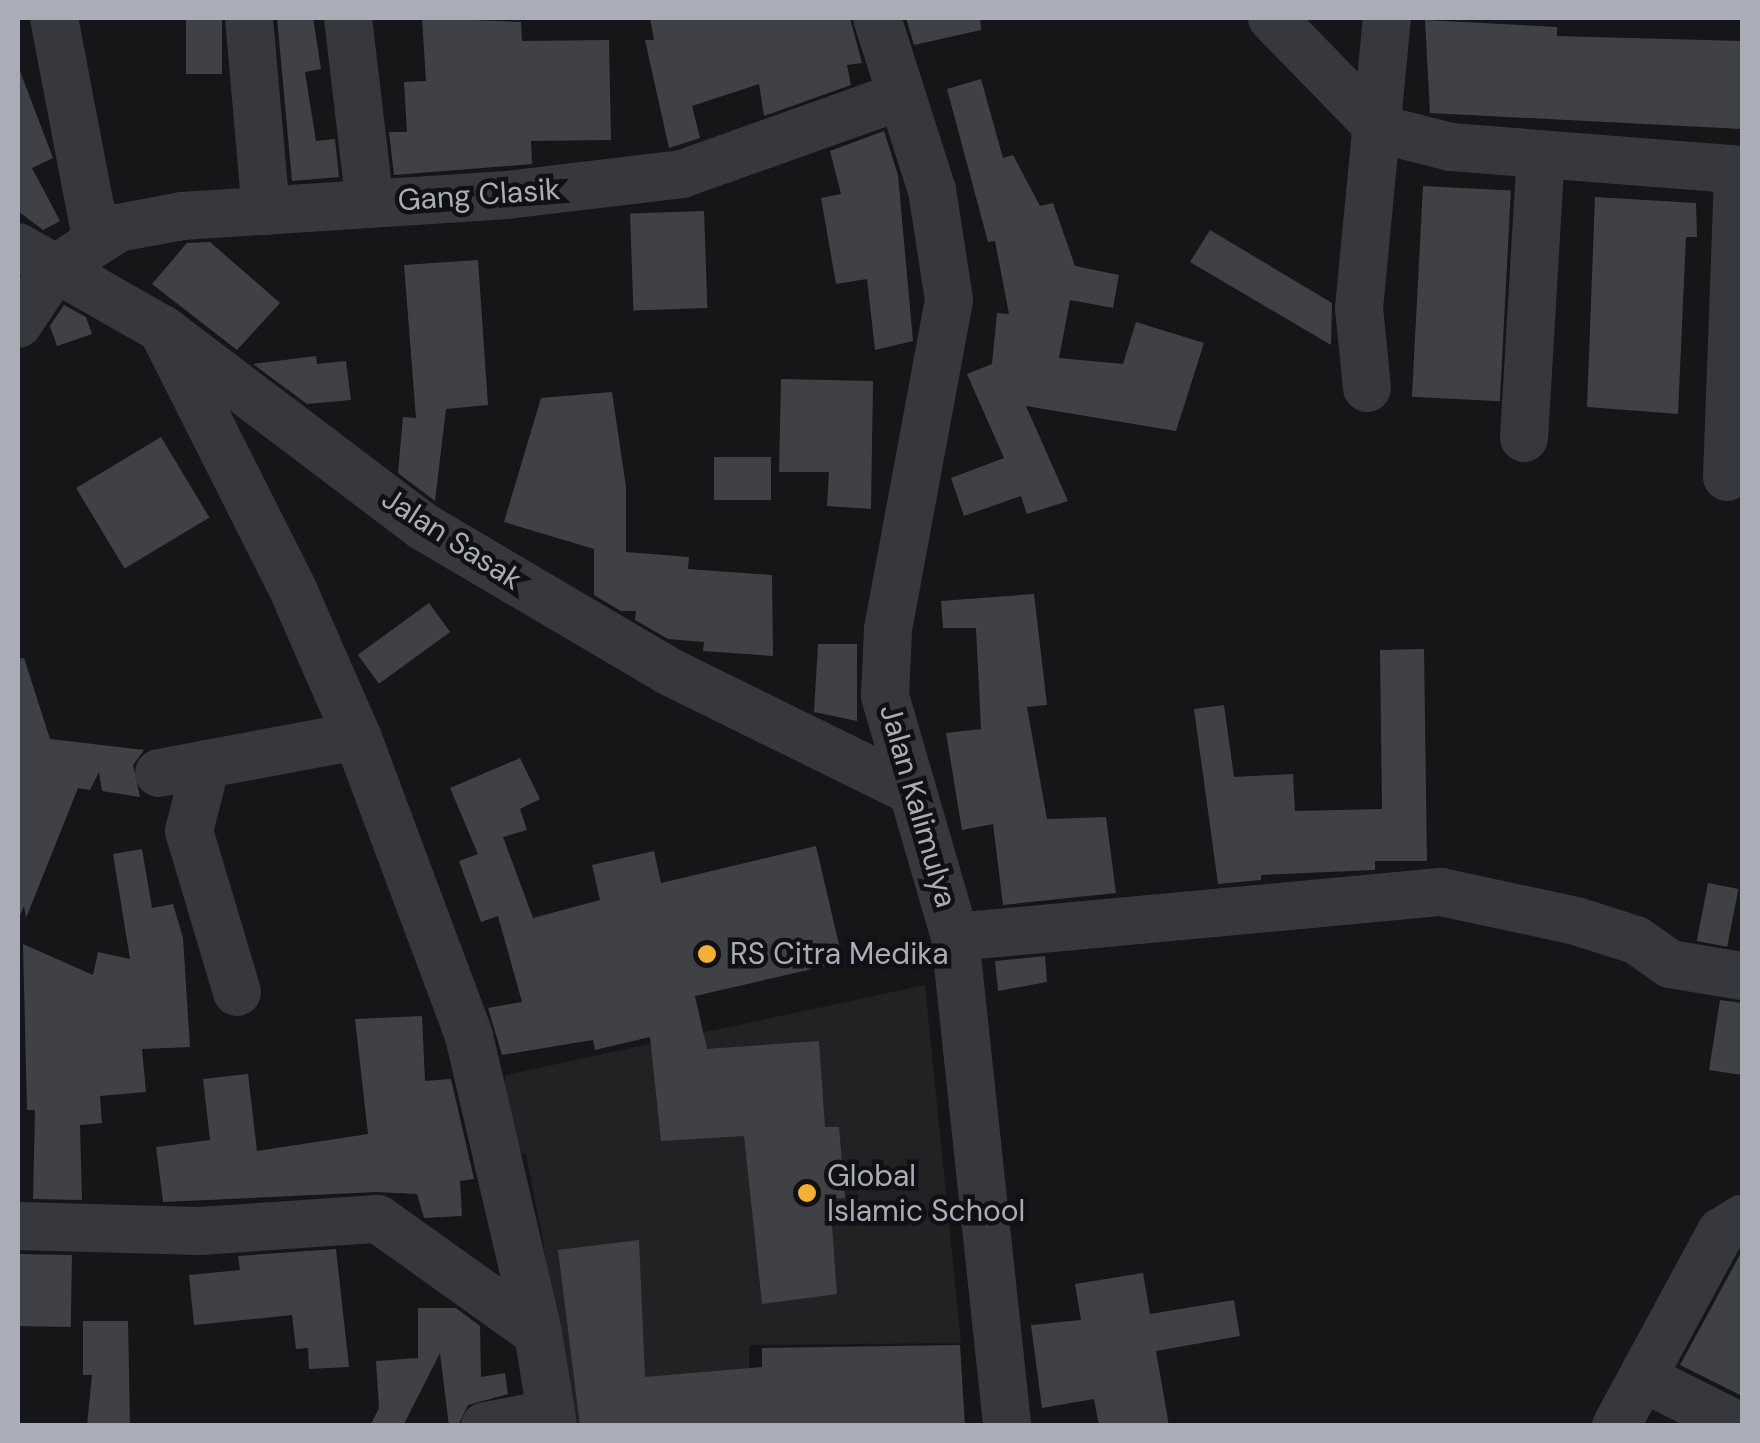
<!DOCTYPE html>
<html>
<head>
<meta charset="utf-8">
<style>
	body { margin:0 }
	#map { position:relative; width:1760px; height:1443px; overflow:hidden; background:#161618; font-family:"DM Sans",sans-serif }
	div>[style] { position:absolute }
	[style*='--x'] { left:calc(var(--x)*1px); top:calc(var(--y)*1px); width:calc(var(--w)*1px); rotate:calc(var(--a)*1deg) }
	.built>* { inset:0; background:#222225 }
	.building>* { inset:0; background:#404145; transform-origin:0 0 }
	.minor>* { height:48px; margin:-24px; padding:0 24px; transform-origin:24px; border-radius:24px; background:#37383d }
	.dots>* { width:28px; height:28px; translate:-50% -50%; box-sizing:border-box; border:5px solid #111113; border-radius:50% }
	span { translate:-50% -50%; white-space:nowrap; text-align:center; line-height:1.15; -webkit-text-stroke:9px #111113; paint-order:stroke }
	.street-label { font-size:30px; color:#a8adb8 }
	.poi-label { font-size:30px; color:#a8adb8 }
	.left { translate:0 -50%; text-align:left }
	.frame { position:absolute; inset:0; border:20px solid #a8adb8; pointer-events:none }
</style>
</head>
<body>
<div id="map">
	<div class="built">
		<i style="clip-path:polygon(925px 985px,961px 1343px,749px 1345px,750px 1425px,563px 1425px,544px 1245px,526px 1155px,505px 1147px,499px 1108px,506px 1075px)"></i>
	</div>
	<div class="building">
		<i style="left:186px;top:18px;width:36px;height:56px"></i>
		<i style="clip-path:polygon(277px 18px,313px 18px,321px 69px,305px 72px,316px 141px,335px 139px,339px 177px,292px 181px)"></i>
		<i style="clip-path:polygon(422px 18px,521px 22px,522px 41px,609px 40px,611px 140px,531px 141px,532px 164px,394px 175px,389px 132px,407px 132px,404px 82px,426px 81px)"></i>
		<i style="clip-path:polygon(650px 18px,850px 18px,862px 63px,847px 65px,851px 85px,764px 116px,759px 84px,692px 106px,700px 138px,669px 148px,645px 40px,654px 40px)"></i>
		<i style="clip-path:polygon(906px 18px,980px 18px,981px 30px,914px 45px)"></i>
		<i style="clip-path:polygon(1425px 20px,1557px 27px,1557px 36px,1742px 41px,1742px 129px,1430px 113px)"></i>
		<i style="clip-path:polygon(18px 66px,53px 158px,32px 168px,60px 221px,43px 230px,18px 211px)"></i>
		<i style="clip-path:polygon(981px 79px,1003px 158px,1013px 155px,1040px 206px,1053px 203px,1075px 266px,1119px 275px,1113px 308px,1070px 300px,1059px 358px,1123px 364px,1136px 322px,1204px 343px,1176px 431px,1026px 406px,1068px 501px,1027px 514px,1021px 496px,964px 516px,951px 478px,1004px 458px,967px 374px,992px 364px,997px 313px,1009px 314px,995px 241px,988px 242px,947px 89px)"></i>
		<i style="clip-path:polygon(884px 131px,898px 175px,913px 341px,875px 350px,867px 279px,836px 284px,821px 198px,841px 194px,830px 151px)"></i>
		<i style="left:1423px;top:186px;width:88px;height:211px;rotate:3deg"></i>
		<i style="clip-path:polygon(1595px 197px,1696px 203px,1697px 237px,1686px 237px,1678px 414px,1587px 407px)"></i>
		<i style="left:704px;top:211px;width:97px;height:74px;rotate:88deg"></i>
		<i style="clip-path:polygon(1210px 230px,1332px 303px,1331px 345px,1190px 262px)"></i>
		<i style="clip-path:polygon(210px 242px,280px 303px,237px 350px,152px 284px,187px 243px)"></i>
		<i style="clip-path:polygon(478px 260px,488px 405px,446px 409px,435px 501px,398px 473px,403px 417px,416px 418px,404px 265px)"></i>
		<i style="clip-path:polygon(64px 305px,86px 317px,92px 334px,57px 346px,50px 326px)"></i>
		<i style="clip-path:polygon(316px 356px,317px 364px,346px 361px,351px 400px,307px 404px,253px 364px)"></i>
		<i style="clip-path:polygon(781px 379px,873px 381px,871px 509px,827px 506px,829px 472px,779px 472px)"></i>
		<i style="clip-path:polygon(612px 392px,626px 487px,626px 552px,689px 557px,688px 569px,772px 575px,773px 656px,703px 651px,704px 642px,668px 639px,635px 620px,636px 611px,621px 611px,594px 595px,594px 549px,504px 522px,541px 398px)"></i>
		<i style="left:161px;top:437px;width:94px;height:99px;rotate:59deg"></i>
		<i style="left:771px;top:457px;width:43px;height:57px;rotate:90deg"></i>
		<i style="clip-path:polygon(1034px 594px,1047px 705px,1027px 707px,1047px 819px,1106px 817px,1116px 893px,1003px 905px,993px 824px,962px 830px,946px 733px,981px 729px,976px 628px,943px 628px,941px 601px)"></i>
		<i style="left:429px;top:603px;width:36px;height:88px;rotate:54deg"></i>
		<i style="clip-path:polygon(818px 644px,857px 644px,857px 721px,814px 712px)"></i>
		<i style="clip-path:polygon(1424px 649px,1427px 861px,1375px 861px,1375px 870px,1261px 875px,1261px 880px,1218px 884px,1194px 709px,1224px 705px,1234px 777px,1293px 774px,1295px 811px,1382px 809px,1380px 650px)"></i>
		<i style="clip-path:polygon(24px 658px,50px 739px,144px 750px,133px 765px,140px 797px,102px 791px,99px 772px,90px 790px,78px 788px,26px 918px,24px 906px,18px 920px,18px 659px)"></i>
		<i style="clip-path:polygon(520px 758px,540px 799px,520px 809px,527px 830px,503px 837px,533px 918px,600px 900px,592px 865px,654px 851px,661px 883px,816px 846px,843px 962px,695px 996px,707px 1049px,819px 1041px,825px 1127px,839px 1127px,845px 1198px,830px 1199px,837px 1294px,762px 1304px,744px 1136px,661px 1141px,650px 1037px,595px 1050px,593px 1040px,502px 1055px,488px 1008px,522px 1002px,498px 916px,481px 922px,459px 861px,478px 854px,450px 788px)"></i>
		<i style="clip-path:polygon(142px 849px,152px 908px,173px 904px,183px 938px,190px 1047px,142px 1049px,146px 1092px,100px 1096px,102px 1123px,80px 1125px,82px 1200px,33px 1199px,35px 1110px,27px 1110px,23px 944px,93px 975px,98px 952px,130px 959px,113px 854px)"></i>
		<i style="left:1708px;top:883px;width:31px;height:59px;rotate:11deg"></i>
		<i style="clip-path:polygon(1045px 956px,1047px 982px,998px 991px,995px 961px)"></i>
		<i style="clip-path:polygon(1720px 1000px,1742px 1003px,1742px 1075px,1709px 1070px)"></i>
		<i style="clip-path:polygon(422px 1016px,425px 1081px,451px 1079px,474px 1179px,460px 1181px,462px 1216px,424px 1218px,417px 1194px,376px 1192px,163px 1202px,156px 1147px,210px 1140px,203px 1079px,248px 1074px,257px 1151px,368px 1134px,355px 1019px)"></i>
		<i style="clip-path:polygon(639px 1240px,645px 1377px,762px 1367px,762px 1348px,960px 1345px,965px 1426px,580px 1426px,558px 1250px)"></i>
		<i style="clip-path:polygon(336px 1249px,349px 1367px,309px 1369px,308px 1348px,296px 1349px,292px 1315px,194px 1325px,189px 1275px,240px 1270px,238px 1256px)"></i>
		<i style="clip-path:polygon(1742px 1251px,1742px 1396px,1680px 1365px)"></i>
		<i style="left:18px;top:1254px;width:54px;height:72px;rotate:1deg"></i>
		<i style="clip-path:polygon(1143px 1273px,1150px 1314px,1234px 1300px,1240px 1336px,1156px 1351px,1169px 1426px,1099px 1426px,1094px 1399px,1042px 1408px,1031px 1325px,1081px 1320px,1075px 1284px)"></i>
		<i style="clip-path:polygon(418px 1308px,456px 1308px,480px 1326px,481px 1377px,505px 1373px,508px 1394px,468px 1405px,458px 1426px,449px 1426px,440px 1353px,403px 1426px,370px 1426px,379px 1408px,376px 1361px,418px 1358px)"></i>
		<i style="clip-path:polygon(83px 1321px,128px 1321px,130px 1426px,87px 1426px,92px 1375px,83px 1375px)"></i>
	</div>
	<div class="minor">
		<i style="--x:54;--y:18;--w:224;--a:79.2"></i>
		<i style="--x:249;--y:18;--w:194;--a:85"></i>
		<i style="--x:348;--y:18;--w:187;--a:83.3"></i>
		<i style="--x:877;--y:18;--w:181;--a:72.3"></i>
		<i style="--x:932;--y:190;--w:111;--a:81.2"></i>
		<i style="--x:949;--y:300;--w:336;--a:100.5"></i>
		<i style="--x:888;--y:630;--w:66;--a:92.6"></i>
		<i style="--x:885;--y:696;--w:251;--a:73.8"></i>
		<i style="--x:955;--y:937;--w:492;--a:83.9"></i>
		<i style="--x:1272;--y:18;--w:155;--a:45.8"></i>
		<i style="--x:1380;--y:129;--w:73;--a:14.2"></i>
		<i style="--x:1451;--y:147;--w:292;--a:4.5"></i>
		<i style="--x:18;--y:247;--w:166;--a:29.7"></i>
		<i style="--x:162;--y:329;--w:328;--a:37.1"></i>
		<i style="--x:424;--y:527;--w:283;--a:30.5"></i>
		<i style="--x:668;--y:671;--w:270;--a:26.2"></i>
		<i style="--x:18;--y:324;--w:66;--a:-56.1"></i>
		<i style="--x:55;--y:269;--w:75;--a:-33.1"></i>
		<i style="--x:118;--y:228;--w:65;--a:-10.6"></i>
		<i style="--x:182;--y:216;--w:326;--a:-3.7"></i>
		<i style="--x:507;--y:195;--w:176;--a:-6.8"></i>
		<i style="--x:682;--y:174;--w:232;--a:-19.6"></i>
		<i style="--x:162;--y:329;--w:294;--a:63.3"></i>
		<i style="--x:294;--y:592;--w:157;--a:66.4"></i>
		<i style="--x:357;--y:736;--w:320;--a:69.5"></i>
		<i style="--x:469;--y:1036;--w:305;--a:76.9"></i>
		<i style="--x:538;--y:1333;--w:94;--a:80.8"></i>
		<i style="--x:1367;--y:388;--w:80;--a:-95.7"></i>
		<i style="--x:1359;--y:308;--w:291;--a:-84.5"></i>
		<i style="--x:1524;--y:438;--w:283;--a:-86.6"></i>
		<i style="--x:1727;--y:477;--w:307;--a:-87.9"></i>
		<i style="--x:206;--y:764;--w:69;--a:104.2"></i>
		<i style="--x:189;--y:831;--w:168;--a:73.4"></i>
		<i style="--x:159;--y:773;--w:201;--a:-10.6"></i>
		<i style="--x:955;--y:937;--w:488;--a:-5.3"></i>
		<i style="--x:1441;--y:892;--w:138;--a:12.1"></i>
		<i style="--x:1576;--y:921;--w:63;--a:17.6"></i>
		<i style="--x:1636;--y:940;--w:42;--a:35.2"></i>
		<i style="--x:1670;--y:964;--w:73;--a:9.5"></i>
		<i style="--x:18;--y:1226;--w:182;--a:1.6"></i>
		<i style="--x:200;--y:1231;--w:178;--a:-3.9"></i>
		<i style="--x:378;--y:1219;--w:196;--a:35.5"></i>
		<i style="--x:1643;--y:1378;--w:107;--a:26.6"></i>
		<i style="--x:485;--y:1426;--w:66;--a:-10.5"></i>
		<i style="--x:1616;--y:1426;--w:221;--a:-61.6"></i>
		<i style="--x:1721;--y:1232;--w:25;--a:-32"></i>
	</div>
	<div class="dots">
		<i style="left:707px;top:954px;background:#f2b134"></i>
		<i style="left:807px;top:1193px;background:#f2b134"></i>
	</div>
	<div class="street-label">
		<span style="left:479px;top:195px;rotate:-4deg">Gang Clasik</span>
		<span style="left:452px;top:539px;rotate:33deg">Jalan Sasak</span>
		<span style="left:918px;top:806px;rotate:74deg">Jalan Kalimulya</span>
	</div>
	<div class="poi-label">
		<span class="left" style="left:730px;top:954px">RS Citra Medika</span>
		<span class="left" style="left:827px;top:1193px">Global<br>Islamic School</span>
	</div>
	<div class="frame"></div>
</div>
</body>
</html>
